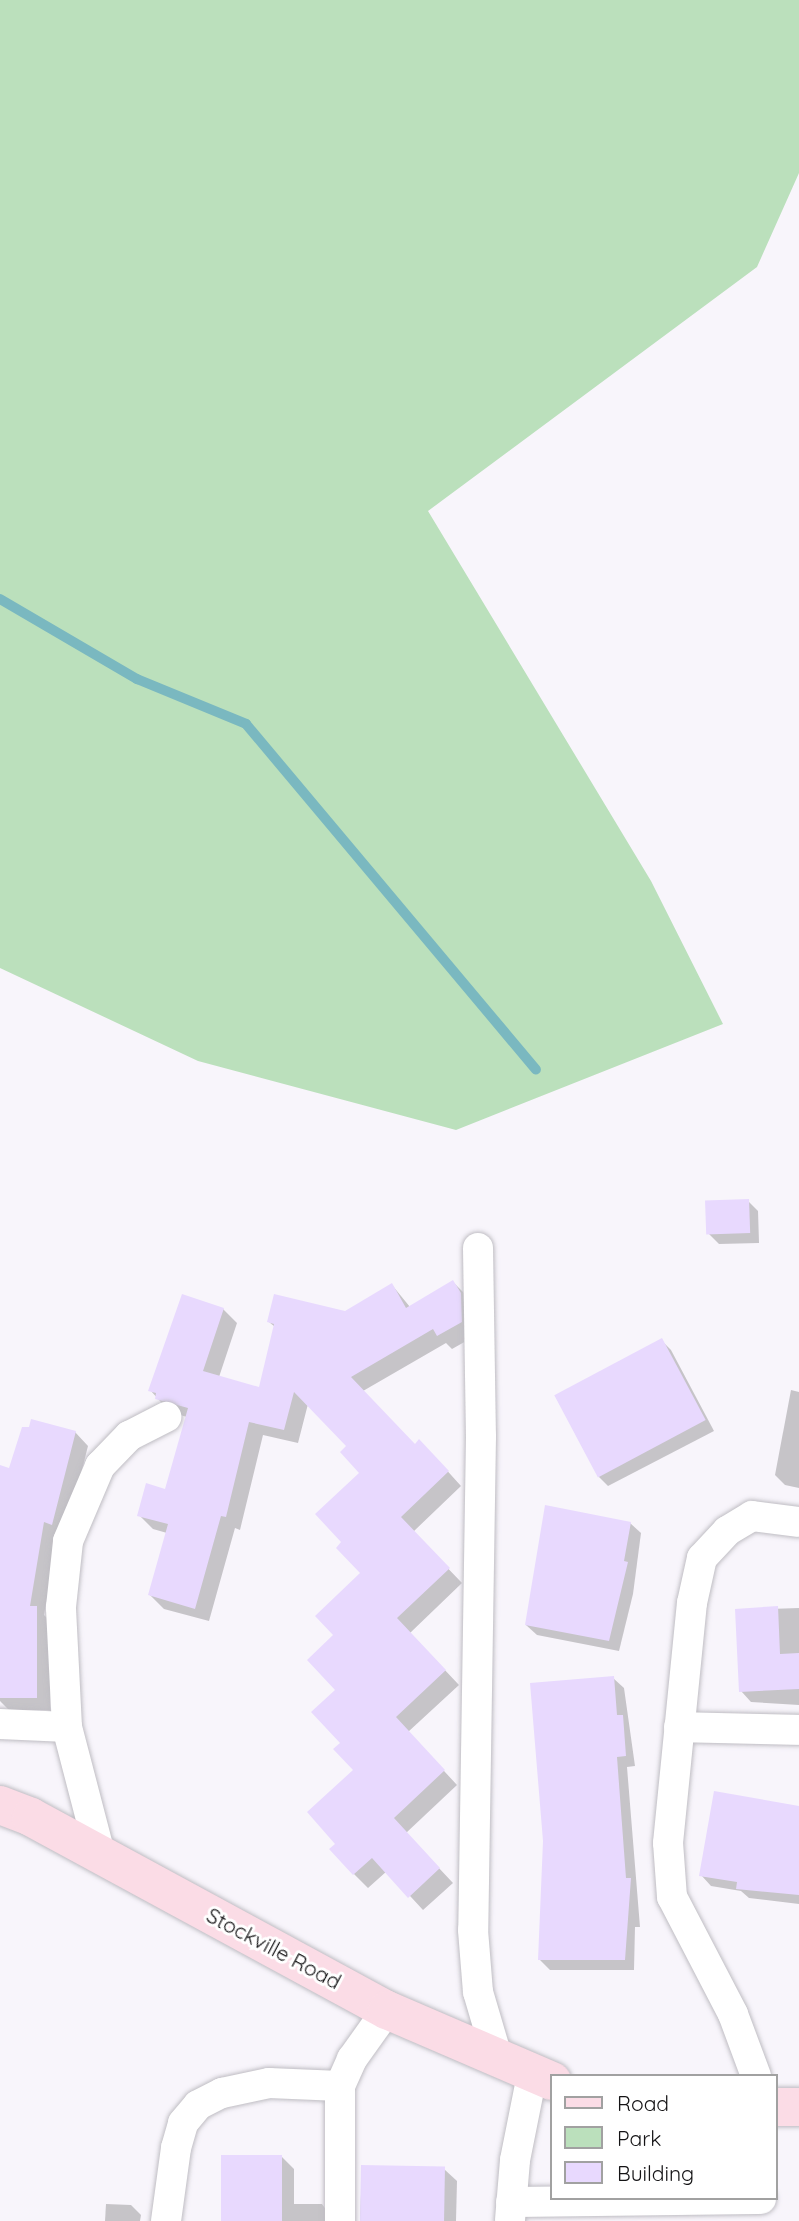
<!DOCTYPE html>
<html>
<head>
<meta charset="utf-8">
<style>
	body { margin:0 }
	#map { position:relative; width:799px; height:2221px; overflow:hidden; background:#f8f5fb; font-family:Quicksand,sans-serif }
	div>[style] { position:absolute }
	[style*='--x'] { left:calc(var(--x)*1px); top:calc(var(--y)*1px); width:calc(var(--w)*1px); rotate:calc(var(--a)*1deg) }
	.green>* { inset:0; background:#bbe0bc }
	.shadow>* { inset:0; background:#0003 }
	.stream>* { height:10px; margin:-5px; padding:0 5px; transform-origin:5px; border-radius:5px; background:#7ab8c0 }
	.building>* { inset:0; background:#e8d9fe; transform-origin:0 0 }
	.roads { filter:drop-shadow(0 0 2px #bfbdc3) drop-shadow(0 0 2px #bfbdc3) }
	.street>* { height:30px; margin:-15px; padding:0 15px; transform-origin:15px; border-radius:15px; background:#fff }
	.secondary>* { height:38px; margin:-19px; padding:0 19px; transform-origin:19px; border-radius:19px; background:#fbdce6 }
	span { translate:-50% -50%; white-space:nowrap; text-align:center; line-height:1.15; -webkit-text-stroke:6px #fff; paint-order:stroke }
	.street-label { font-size:21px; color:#141315 }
	.legend { position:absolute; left:550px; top:2074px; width:228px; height:126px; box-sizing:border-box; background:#fff; border:2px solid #a1a1a1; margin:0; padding:9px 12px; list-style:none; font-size:21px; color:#141315 }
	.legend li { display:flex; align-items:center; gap:14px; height:35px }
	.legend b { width:35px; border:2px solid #a1a1a1 }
</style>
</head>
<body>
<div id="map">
	<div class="green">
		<i style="clip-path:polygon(0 0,799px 0,799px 173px,757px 267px,428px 511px,651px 881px,723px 1024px,456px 1130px,198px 1061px,0 968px)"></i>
	</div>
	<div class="shadow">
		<i style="clip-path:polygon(748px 1201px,758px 1211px,759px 1243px,719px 1244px,709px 1234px)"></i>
		<i style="clip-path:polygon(453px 1282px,467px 1296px,475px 1336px,452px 1349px,446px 1343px,363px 1391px,415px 1446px,433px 1455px,461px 1486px,413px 1532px,462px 1583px,410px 1633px,459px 1685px,408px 1732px,457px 1785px,406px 1833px,453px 1883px,423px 1910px,387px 1871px,368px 1888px,354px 1874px,338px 1844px,355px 1770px,343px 1743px,335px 1635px,362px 1573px,344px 1542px,362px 1473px,348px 1446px,308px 1404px,298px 1443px,263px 1435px,240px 1530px,235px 1528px,209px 1621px,164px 1609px,150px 1595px,167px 1533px,153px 1529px,139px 1515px,167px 1491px,187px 1417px,170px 1412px,150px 1390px,223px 1309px,237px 1323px,219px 1377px,260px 1389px,275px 1327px,269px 1322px,345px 1313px,392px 1285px,410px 1307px)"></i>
		<i style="clip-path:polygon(661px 1340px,671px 1350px,714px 1431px,608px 1486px,598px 1476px)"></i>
		<i style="clip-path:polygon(791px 1390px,799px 1392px,799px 1488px,785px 1485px,775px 1475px)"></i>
		<i style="clip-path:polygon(75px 1432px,88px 1446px,65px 1537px,58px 1534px,44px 1615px,50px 1621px,50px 1710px,9px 1710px,0 1701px,0 1467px,10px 1470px)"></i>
		<i style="clip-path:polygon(630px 1523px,641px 1533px,633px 1594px,619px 1651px,537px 1635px,526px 1625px)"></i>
		<i style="clip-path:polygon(799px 1608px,799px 1705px,751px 1702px,741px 1691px,737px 1610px)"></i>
		<i style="clip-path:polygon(613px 1678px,624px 1688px,635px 1766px,627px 1767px,640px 1927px,635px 1927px,634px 1970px,550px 1970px,540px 1960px)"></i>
		<i style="clip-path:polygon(799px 1807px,799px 1904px,749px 1898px,741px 1891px,711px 1886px,701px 1875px)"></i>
		<i style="clip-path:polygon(282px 2157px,294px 2169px,294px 2204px,322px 2204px,334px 2221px,224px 2221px)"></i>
		<i style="clip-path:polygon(362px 2167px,444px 2169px,457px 2181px,456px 2221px,360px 2221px)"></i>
		<i style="clip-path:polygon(106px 2204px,131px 2205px,141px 2215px,140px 2221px,105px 2221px)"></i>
	</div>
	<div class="stream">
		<i style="--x:0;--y:599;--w:159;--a:30.3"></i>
		<i style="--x:137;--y:679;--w:118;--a:22.4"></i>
		<i style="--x:246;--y:724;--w:451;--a:50"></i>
	</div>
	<div class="building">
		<i style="left:749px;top:1199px;width:34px;height:44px;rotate:88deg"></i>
		<i style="clip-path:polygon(453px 1280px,461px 1293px,462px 1322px,437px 1336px,433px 1329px,351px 1377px,415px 1444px,419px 1439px,449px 1471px,401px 1517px,450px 1568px,397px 1618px,446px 1670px,396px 1717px,445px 1770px,394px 1818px,440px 1868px,408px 1898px,372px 1858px,353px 1875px,329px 1849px,335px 1844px,307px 1812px,353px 1770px,333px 1749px,340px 1743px,311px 1712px,335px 1690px,307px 1660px,333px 1635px,315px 1616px,360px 1573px,336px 1548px,341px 1542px,315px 1514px,359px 1473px,340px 1452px,346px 1446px,294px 1392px,284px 1430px,249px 1422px,226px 1517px,221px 1516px,195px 1609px,148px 1595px,168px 1524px,137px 1516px,146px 1483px,165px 1489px,188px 1408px,155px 1399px,156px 1393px,148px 1391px,182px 1294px,224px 1308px,203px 1371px,259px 1387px,274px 1324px,267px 1322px,274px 1294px,345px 1311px,392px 1283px,406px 1308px)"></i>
		<i style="left:662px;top:1338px;width:93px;height:122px;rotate:62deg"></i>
		<i style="clip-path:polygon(31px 1419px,76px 1431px,52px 1525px,44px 1522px,30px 1606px,37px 1606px,37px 1698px,0 1698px,0 1465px,9px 1468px,22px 1427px,29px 1427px)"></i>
		<i style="clip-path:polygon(545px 1505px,631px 1522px,624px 1561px,628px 1562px,609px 1641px,525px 1625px)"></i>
		<i style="clip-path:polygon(778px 1606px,780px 1654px,799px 1653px,799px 1689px,739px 1692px,735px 1609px)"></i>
		<i style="clip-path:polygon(614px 1676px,617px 1715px,623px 1715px,626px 1756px,617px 1757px,626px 1878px,631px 1878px,625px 1960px,538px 1960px,543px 1841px,530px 1683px)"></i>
		<i style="clip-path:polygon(714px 1791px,799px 1806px,799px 1895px,736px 1889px,737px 1882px,699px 1876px)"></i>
		<i style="left:282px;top:2155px;width:66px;height:61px;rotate:90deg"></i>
		<i style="left:361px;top:2165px;width:84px;height:56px;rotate:1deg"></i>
	</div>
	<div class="roads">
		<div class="street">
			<i style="--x:478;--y:1248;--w:188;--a:89.1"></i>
			<i style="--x:481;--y:1436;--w:494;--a:90.9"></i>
			<i style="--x:473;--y:1930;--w:62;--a:85.4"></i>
			<i style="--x:478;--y:1992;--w:71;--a:73.6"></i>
			<i style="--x:0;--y:1724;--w:67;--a:2.6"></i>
			<i style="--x:67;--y:1727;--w:131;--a:75.4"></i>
			<i style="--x:67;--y:1727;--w:120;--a:-92.9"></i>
			<i style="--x:61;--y:1607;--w:66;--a:-83.9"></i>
			<i style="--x:68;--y:1541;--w:82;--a:-66.9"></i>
			<i style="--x:100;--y:1466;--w:42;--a:-46"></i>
			<i style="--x:129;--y:1436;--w:42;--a:-27.2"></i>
			<i style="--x:679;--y:1727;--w:120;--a:1.4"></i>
			<i style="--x:756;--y:2076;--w:66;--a:-110.4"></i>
			<i style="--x:733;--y:2014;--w:132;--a:-117.5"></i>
			<i style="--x:672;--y:1897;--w:54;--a:-94.2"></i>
			<i style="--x:668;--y:1843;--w:241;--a:-84.3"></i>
			<i style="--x:692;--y:1603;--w:46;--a:-77.5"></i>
			<i style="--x:702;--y:1558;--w:37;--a:-47"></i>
			<i style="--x:727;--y:1531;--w:29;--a:-31"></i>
			<i style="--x:752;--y:1516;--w:47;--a:7.3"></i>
			<i style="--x:511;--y:2202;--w:250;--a:-0.7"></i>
			<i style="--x:510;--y:2220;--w:60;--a:-85.2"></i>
			<i style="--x:515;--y:2160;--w:87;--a:-78.7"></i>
			<i style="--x:166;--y:2221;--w:74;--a:-82.2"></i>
			<i style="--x:176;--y:2148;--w:26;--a:-74"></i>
			<i style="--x:183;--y:2123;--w:23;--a:-50"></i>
			<i style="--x:198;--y:2105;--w:27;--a:-27"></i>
			<i style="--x:222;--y:2093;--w:48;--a:-12"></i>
			<i style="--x:269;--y:2083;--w:71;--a:2.4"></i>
			<i style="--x:340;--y:2221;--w:135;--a:-90"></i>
			<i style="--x:340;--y:2086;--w:30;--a:-66"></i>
			<i style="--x:352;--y:2059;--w:60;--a:-54.5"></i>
		</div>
		<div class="secondary">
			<i style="--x:0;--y:1805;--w:33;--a:21"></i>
			<i style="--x:31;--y:1817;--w:405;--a:28.5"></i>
			<i style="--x:387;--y:2010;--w:180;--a:23.3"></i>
			<i style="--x:776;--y:2107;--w:23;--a:0"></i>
		</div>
	</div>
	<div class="street-label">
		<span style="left:274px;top:1948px;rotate:28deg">Stockville Road</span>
	</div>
	<ul class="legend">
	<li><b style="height:9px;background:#fbdce6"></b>Road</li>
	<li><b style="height:19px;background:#bbe0bc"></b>Park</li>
	<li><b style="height:19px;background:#e8d9fe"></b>Building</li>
	</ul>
</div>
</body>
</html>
